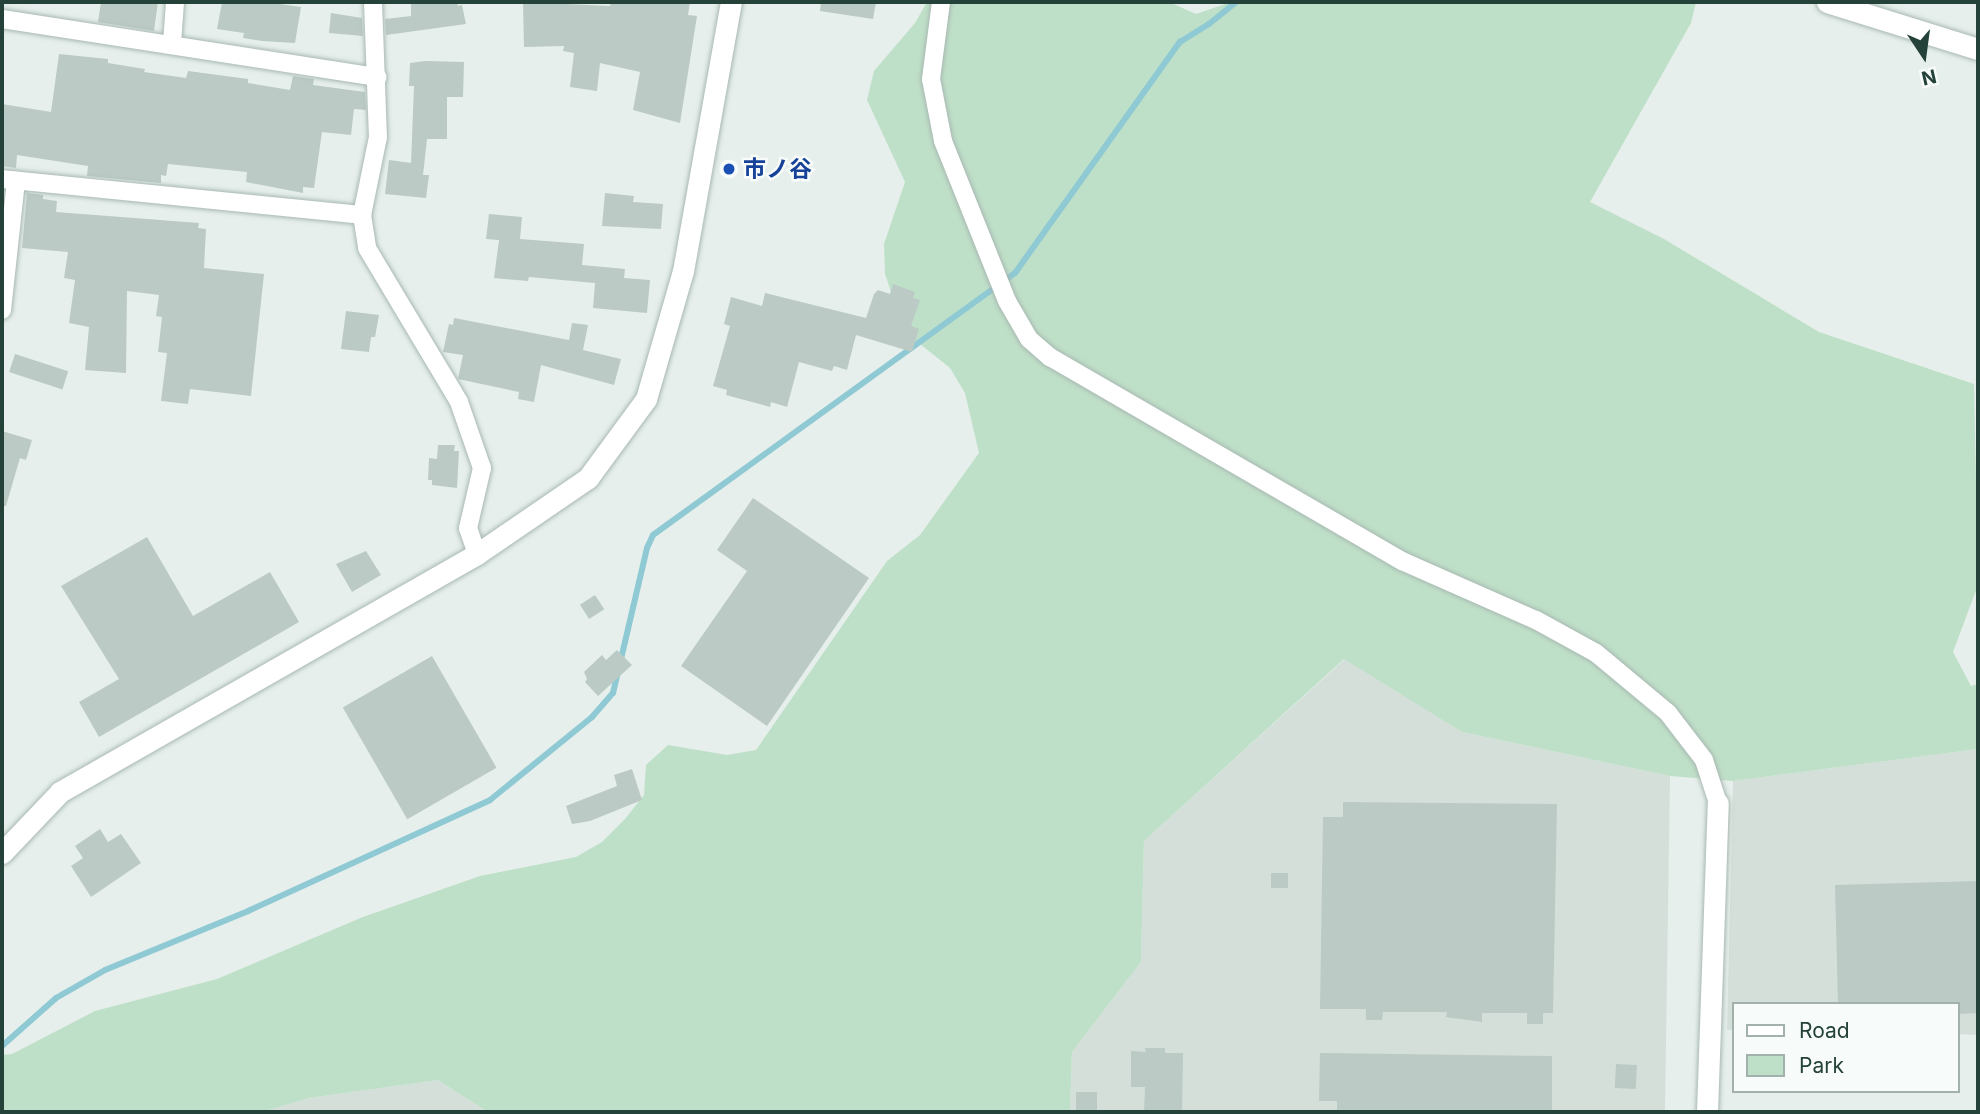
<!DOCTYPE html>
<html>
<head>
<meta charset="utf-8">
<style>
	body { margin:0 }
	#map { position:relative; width:1980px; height:1114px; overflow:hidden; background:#e6efeb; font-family:Inter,"Noto Sans JP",sans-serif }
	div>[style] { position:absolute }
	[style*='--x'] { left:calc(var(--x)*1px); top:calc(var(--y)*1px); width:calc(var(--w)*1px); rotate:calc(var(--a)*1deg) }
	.built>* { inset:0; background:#d4dfda }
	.green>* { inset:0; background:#bfe0c8 }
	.stream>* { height:6px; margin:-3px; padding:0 3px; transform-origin:3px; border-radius:3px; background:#8ec9d4 }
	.building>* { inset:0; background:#bbcac4; transform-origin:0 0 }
	.roads { filter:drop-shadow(0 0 2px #a8b8b2) drop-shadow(0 0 2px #a8b8b2) }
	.street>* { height:18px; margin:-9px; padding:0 9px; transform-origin:9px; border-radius:9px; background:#fff }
	.secondary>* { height:21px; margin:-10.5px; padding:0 10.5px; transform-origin:10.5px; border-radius:10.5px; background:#fff }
	.dots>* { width:19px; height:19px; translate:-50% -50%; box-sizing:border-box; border:4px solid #f7fbf9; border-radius:50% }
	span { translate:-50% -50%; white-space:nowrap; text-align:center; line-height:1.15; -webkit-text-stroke:5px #f7fbf9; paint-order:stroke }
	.transit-label { font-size:23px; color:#164399; font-weight:700 }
	.left { translate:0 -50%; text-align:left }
	.frame { position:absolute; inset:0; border:4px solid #24423a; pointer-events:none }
	.legend { position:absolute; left:1732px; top:1002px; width:228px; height:91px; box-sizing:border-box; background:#f7fbf9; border:2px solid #a3b1ad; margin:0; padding:9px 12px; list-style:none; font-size:21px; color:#24423a }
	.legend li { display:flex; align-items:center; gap:14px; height:35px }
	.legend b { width:35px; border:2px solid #a3b1ad }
	.north { position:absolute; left:1889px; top:21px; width:70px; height:70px; -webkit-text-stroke:5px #f7fbf9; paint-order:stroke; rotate:167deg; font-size:19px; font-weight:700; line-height:28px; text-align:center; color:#24423a }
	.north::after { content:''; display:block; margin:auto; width:24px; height:32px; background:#24423a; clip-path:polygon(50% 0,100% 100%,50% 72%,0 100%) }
</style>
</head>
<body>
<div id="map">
	<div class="built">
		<i style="clip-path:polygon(1345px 659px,1462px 732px,1670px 776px,1665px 1112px,1070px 1112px,1072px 1052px,1141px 962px,1144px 841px)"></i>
		<i style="clip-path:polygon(1978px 749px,1978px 1035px,1957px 1034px,1957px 1004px,1733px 1004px,1733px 1030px,1727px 1030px,1733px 781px)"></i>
		<i style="clip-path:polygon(438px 1080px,488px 1112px,262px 1112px,309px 1098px)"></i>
	</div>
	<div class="green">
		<i style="clip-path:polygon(927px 2px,1169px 2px,1196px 14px,1231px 2px,1696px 2px,1691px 23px,1590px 202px,1664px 239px,1819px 332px,1974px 384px,1978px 585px,1953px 652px,1971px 686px,1978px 684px,1978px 749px,1733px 781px,1670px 776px,1462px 732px,1344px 659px,1144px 841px,1141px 962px,1072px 1052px,1070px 1112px,488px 1112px,438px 1080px,309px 1098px,262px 1112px,2px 1112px,2px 1055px,12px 1054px,95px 1011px,217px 979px,363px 917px,480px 876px,576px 857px,602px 842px,625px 819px,644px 795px,646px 765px,668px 745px,727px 755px,756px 750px,887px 561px,920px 535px,979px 453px,965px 393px,950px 368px,904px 331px,885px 274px,884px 244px,905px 182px,867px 100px,874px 71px,915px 23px)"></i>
	</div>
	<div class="stream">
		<i style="--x:2;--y:1046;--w:72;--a:-41.6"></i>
		<i style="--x:56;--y:998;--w:56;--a:-29.7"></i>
		<i style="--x:105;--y:970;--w:155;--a:-22.4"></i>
		<i style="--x:248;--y:911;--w:266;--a:-24.6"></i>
		<i style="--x:490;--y:800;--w:132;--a:-39.1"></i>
		<i style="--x:592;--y:717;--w:32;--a:-49"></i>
		<i style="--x:613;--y:693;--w:149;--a:-76.8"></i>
		<i style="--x:647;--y:548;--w:14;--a:-65"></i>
		<i style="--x:653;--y:535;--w:447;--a:-35.9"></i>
		<i style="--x:1015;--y:273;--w:284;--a:-54.5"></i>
		<i style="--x:1180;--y:42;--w:34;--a:-32"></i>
		<i style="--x:1209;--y:24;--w:35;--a:-39"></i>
	</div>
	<div class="building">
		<i style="clip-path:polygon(101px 2px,158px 2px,154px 31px,98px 22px)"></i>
		<i style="clip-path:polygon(222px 2px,266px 2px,301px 7px,295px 43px,262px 41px,243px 38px,244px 33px,217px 29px)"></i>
		<i style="clip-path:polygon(411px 2px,457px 2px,458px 6px,462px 5px,466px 24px,386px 35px,385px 19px,411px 16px)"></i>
		<i style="clip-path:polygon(523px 2px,610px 6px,611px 2px,690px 2px,688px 15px,697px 16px,680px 123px,633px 110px,640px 72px,600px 63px,597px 91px,570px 87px,574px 53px,563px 51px,564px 46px,524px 47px)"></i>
		<i style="clip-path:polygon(821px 2px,876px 2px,873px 19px,820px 11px)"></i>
		<i style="clip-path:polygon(331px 13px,362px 18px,363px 36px,329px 33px)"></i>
		<i style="clip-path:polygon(59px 54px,108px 59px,108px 63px,145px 69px,144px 72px,186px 78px,188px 71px,248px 79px,248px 83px,290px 90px,293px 76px,314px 79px,313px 85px,365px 92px,366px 110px,354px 109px,351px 135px,322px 132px,314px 188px,303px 187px,303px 193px,246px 182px,247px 172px,168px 164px,166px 176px,161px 175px,161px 183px,87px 176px,88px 166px,17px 155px,16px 168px,2px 166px,2px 104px,51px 112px)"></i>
		<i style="clip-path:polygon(425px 61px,464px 62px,463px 97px,447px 97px,447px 139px,427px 139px,423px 175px,429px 175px,426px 198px,385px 194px,389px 160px,411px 163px,414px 86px,409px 86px,410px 63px)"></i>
		<i style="clip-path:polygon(27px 193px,43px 195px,43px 199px,57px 201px,56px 212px,199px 223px,198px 228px,206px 229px,204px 268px,264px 274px,251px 396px,190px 389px,188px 404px,161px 401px,167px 353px,158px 352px,162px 317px,156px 316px,159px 295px,127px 291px,126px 373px,85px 370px,89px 327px,69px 323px,75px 280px,64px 278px,68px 252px,22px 248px)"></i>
		<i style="clip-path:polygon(605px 193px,634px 196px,633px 202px,663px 204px,661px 229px,602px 226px)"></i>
		<i style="clip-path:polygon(489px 214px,522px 217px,520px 239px,584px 244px,582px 265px,625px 269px,624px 278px,650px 280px,647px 313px,593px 308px,595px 283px,529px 277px,528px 281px,494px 278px,499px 240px,486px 239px)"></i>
		<i style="clip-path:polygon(893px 284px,915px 292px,913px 298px,920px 300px,911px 326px,919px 329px,912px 352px,856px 335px,847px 370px,834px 366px,832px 371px,799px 362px,787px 407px,771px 402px,770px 407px,726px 395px,727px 390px,713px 386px,730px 326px,724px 324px,731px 297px,762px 306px,765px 293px,866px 318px,874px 294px,878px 290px,890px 294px)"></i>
		<i style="clip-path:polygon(346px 311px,379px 315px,375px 337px,371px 337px,369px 352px,341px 349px)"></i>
		<i style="clip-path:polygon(454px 318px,569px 340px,572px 323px,588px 325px,583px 350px,621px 359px,614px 385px,541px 365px,534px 402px,518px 399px,519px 392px,458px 379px,463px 355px,443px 352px,449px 324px,453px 325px)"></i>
		<i style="left:15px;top:354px;width:56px;height:19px;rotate:18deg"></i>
		<i style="clip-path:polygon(2px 431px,32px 440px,26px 460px,20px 458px,6px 506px,2px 506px)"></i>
		<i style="clip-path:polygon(438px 445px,455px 445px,454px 451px,459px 451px,457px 488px,432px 485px,432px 480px,428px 480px,429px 458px,437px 459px)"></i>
		<i style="clip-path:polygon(753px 498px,869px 578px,767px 726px,681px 666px,747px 571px,717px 550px)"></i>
		<i style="clip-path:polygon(147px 537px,193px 616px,270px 572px,299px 622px,99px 737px,79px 702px,119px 679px,61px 586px)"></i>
		<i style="clip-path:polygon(366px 551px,381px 575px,352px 592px,336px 564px)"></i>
		<i style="left:595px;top:595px;width:17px;height:18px;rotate:57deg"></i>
		<i style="clip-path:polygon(617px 650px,632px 665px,598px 696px,585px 682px,587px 679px,584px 672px,602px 655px,606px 660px)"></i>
		<i style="left:432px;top:656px;width:129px;height:103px;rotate:60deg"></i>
		<i style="clip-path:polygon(632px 769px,642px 800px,590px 821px,572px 824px,566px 806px,617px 786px,614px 775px)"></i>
		<i style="clip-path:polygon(1343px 802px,1557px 804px,1553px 1013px,1543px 1013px,1543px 1024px,1527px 1024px,1527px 1013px,1482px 1013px,1482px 1022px,1446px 1017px,1447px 1012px,1383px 1012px,1382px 1020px,1366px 1020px,1366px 1009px,1320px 1009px,1323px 817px,1343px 817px)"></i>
		<i style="clip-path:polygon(100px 829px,108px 842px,121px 834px,141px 863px,91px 897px,71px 866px,83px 858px,75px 846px)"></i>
		<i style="left:1271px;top:873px;width:17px;height:15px"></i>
		<i style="clip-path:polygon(1978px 881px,1978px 1013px,1957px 1014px,1957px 1004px,1838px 1004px,1835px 885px)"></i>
		<i style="clip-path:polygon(1145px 1048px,1165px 1048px,1165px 1053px,1183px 1053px,1182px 1112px,1144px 1112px,1145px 1087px,1131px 1087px,1131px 1051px,1146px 1052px)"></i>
		<i style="clip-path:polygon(1320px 1053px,1552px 1056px,1552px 1112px,1337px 1112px,1337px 1101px,1319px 1101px)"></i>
		<i style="left:1616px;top:1064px;width:21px;height:24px;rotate:3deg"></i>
		<i style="left:1076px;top:1092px;width:21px;height:18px"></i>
	</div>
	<div class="roads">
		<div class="street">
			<i style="--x:373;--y:2;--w:135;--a:87.9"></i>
			<i style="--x:378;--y:137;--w:80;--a:101.6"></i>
			<i style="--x:362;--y:215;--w:33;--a:81"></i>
			<i style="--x:367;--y:248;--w:179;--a:59.1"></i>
			<i style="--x:459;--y:402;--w:70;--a:70.8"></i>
			<i style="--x:482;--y:468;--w:62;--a:103.1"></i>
			<i style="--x:468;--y:528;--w:28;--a:71"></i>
			<i style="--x:941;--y:2;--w:78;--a:97.4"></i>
			<i style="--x:931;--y:79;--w:63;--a:79"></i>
			<i style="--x:943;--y:141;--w:172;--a:68.2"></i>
			<i style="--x:1007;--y:301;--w:44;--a:59.9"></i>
			<i style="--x:1029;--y:339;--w:28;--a:41"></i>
			<i style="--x:1050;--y:357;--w:407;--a:30.1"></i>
			<i style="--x:1402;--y:561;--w:146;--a:23.8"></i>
			<i style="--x:1536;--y:620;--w:68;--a:28.8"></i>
			<i style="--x:1596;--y:653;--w:94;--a:39.8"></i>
			<i style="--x:1668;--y:713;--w:59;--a:52.5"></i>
			<i style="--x:1704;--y:760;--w:45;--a:72"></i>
			<i style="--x:2;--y:19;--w:380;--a:8.8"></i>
			<i style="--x:172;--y:44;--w:42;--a:-85.9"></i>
			<i style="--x:2;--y:179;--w:362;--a:5.7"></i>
			<i style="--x:2;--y:310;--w:130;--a:-83.8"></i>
		</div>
		<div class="secondary">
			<i style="--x:1827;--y:2;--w:158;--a:17.3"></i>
			<i style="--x:2;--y:853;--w:84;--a:-46.4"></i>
			<i style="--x:60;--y:792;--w:480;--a:-29.7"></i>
			<i style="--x:477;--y:554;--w:135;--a:-34.4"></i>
			<i style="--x:588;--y:478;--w:98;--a:-53.7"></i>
			<i style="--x:646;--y:399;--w:133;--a:-73.9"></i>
			<i style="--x:683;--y:271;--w:273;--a:-79.9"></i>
			<i style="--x:1707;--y:1112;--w:309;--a:-88"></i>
		</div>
	</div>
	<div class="dots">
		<i style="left:729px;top:169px;background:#1a4fb4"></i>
	</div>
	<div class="transit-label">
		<span class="left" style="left:743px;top:169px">市ノ谷</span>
	</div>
	<div class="frame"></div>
	<ul class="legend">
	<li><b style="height:9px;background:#fff"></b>Road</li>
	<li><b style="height:19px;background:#bfe0c8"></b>Park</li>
	</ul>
	<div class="north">N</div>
</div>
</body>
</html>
